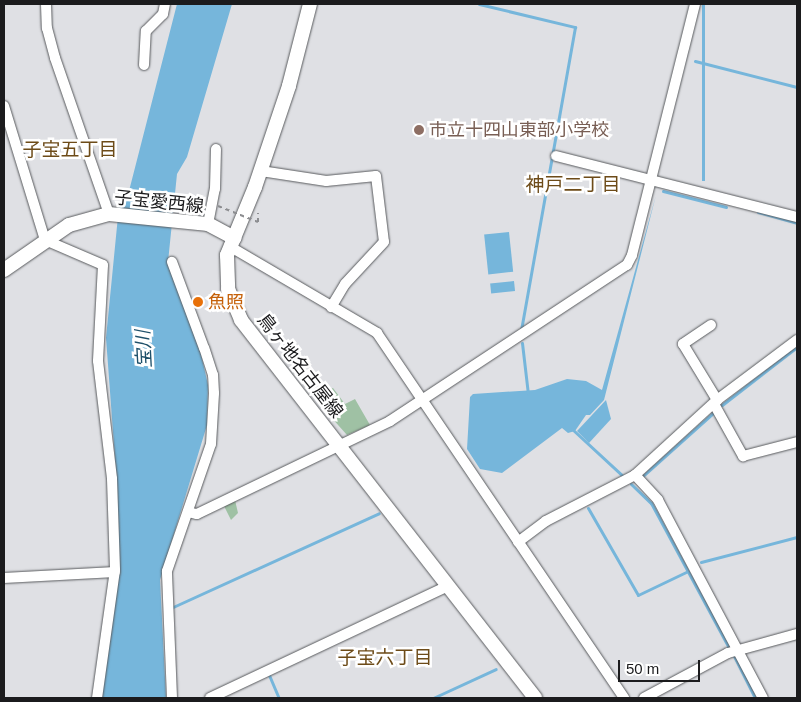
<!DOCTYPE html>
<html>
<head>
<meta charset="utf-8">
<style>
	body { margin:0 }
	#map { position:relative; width:801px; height:702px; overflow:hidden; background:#dfe0e4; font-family:Helvetica,"Noto Sans JP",sans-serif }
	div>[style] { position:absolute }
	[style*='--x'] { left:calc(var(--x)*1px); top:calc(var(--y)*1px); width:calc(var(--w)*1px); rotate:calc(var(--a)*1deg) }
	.green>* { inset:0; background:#9fc1a4 }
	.water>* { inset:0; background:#76b6db; transform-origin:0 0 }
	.stream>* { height:3px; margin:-1.5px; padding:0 1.5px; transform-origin:1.5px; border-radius:1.5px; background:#76b6db }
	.path>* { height:2px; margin-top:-1px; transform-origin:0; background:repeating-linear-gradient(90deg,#8d8e91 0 4px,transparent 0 8px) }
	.roads { filter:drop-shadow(0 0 1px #585a5d) drop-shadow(0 0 1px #585a5d) }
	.minor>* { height:10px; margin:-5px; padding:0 5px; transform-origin:5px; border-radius:5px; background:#fff }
	.major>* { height:14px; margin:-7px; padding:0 7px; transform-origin:7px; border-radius:7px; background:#fff }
	.path-bridge>* { height:2px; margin-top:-1px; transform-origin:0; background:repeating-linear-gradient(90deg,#8d8e91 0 4px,transparent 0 8px) }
	.dots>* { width:14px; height:14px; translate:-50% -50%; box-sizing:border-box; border:2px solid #fff; border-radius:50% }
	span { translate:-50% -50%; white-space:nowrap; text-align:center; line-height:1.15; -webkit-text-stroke:5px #fff; paint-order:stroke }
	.education-label { font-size:18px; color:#785e54 }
	.left { translate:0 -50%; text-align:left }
	.street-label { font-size:18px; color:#1b1b1d }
	.food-label { font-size:18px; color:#c56008 }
	.neighbourhood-label { font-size:19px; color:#6d4b18 }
	.water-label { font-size:19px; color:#1e506a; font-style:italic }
	.frame { position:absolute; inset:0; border:5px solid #1b1b1d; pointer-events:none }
	.scale { position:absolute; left:618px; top:660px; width:82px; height:22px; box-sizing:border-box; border:2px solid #1b1b1d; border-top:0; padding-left:6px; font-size:15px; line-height:18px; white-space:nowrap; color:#1b1b1d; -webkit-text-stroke:4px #fff; paint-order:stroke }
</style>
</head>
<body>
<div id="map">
	<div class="green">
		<i style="clip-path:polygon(333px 388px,345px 404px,355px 399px,370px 425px,347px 435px,330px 416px,319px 394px)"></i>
		<i style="clip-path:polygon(235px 500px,238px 513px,231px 520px,224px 506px)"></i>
	</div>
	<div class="water">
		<i style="clip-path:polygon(177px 4px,232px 4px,187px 157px,177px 174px,168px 262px,201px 354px,208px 385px,207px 425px,160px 580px,166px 698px,102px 698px,116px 472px,106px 338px,119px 206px,129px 191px)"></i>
		<i style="left:702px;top:4px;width:3px;height:177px"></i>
		<i style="clip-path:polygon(656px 195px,604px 400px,590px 415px,586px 415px,575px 431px,568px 433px,562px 428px,502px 473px,480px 469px,467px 449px,470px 397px,473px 394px,535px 390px,567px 379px,586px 381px,602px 390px)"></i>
		<i style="left:509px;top:232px;width:40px;height:25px;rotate:84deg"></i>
		<i style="left:514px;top:281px;width:10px;height:24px;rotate:84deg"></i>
		<i style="clip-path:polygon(606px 400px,611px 419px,589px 443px,577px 431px)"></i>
	</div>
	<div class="stream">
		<i style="--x:479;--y:4;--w:99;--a:13.5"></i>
		<i style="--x:575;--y:27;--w:307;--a:100.1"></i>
		<i style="--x:695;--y:61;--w:105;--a:14.3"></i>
		<i style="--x:663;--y:191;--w:65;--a:14.3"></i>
		<i style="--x:758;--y:212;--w:41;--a:15.8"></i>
		<i style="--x:522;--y:343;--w:51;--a:83.3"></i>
		<i style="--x:722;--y:405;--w:95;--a:-37.7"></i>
		<i style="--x:572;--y:429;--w:69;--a:42.7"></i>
		<i style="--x:644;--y:475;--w:93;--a:-41.9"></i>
		<i style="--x:631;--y:484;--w:28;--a:44"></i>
		<i style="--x:651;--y:503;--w:165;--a:61.7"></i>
		<i style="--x:588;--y:508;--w:100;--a:60.1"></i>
		<i style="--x:638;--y:595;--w:55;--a:-25.6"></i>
		<i style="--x:701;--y:562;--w:99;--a:-14.6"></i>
		<i style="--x:173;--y:607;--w:226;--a:-24.5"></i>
		<i style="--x:734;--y:656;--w:47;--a:63.4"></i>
		<i style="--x:269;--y:675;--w:25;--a:67"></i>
		<i style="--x:433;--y:698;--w:69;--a:-24.7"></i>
	</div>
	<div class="path">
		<i style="--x:258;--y:222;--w:9;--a:-90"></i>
	</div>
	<div class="roads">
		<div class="minor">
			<i style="--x:46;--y:4;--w:24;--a:88"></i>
			<i style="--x:47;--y:28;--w:31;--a:75"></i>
			<i style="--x:55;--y:58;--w:165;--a:70.9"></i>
			<i style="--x:144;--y:65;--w:34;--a:-87"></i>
			<i style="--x:146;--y:31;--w:24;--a:-45"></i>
			<i style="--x:163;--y:14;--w:10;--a:-79"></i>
			<i style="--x:4;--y:106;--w:140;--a:73"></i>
			<i style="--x:45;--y:240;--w:63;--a:23.3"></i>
			<i style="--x:103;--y:265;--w:96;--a:93"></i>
			<i style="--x:98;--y:361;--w:119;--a:83.2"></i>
			<i style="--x:112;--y:479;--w:91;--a:88.1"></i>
			<i style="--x:115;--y:570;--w:129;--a:98"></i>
			<i style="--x:556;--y:156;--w:249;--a:14.2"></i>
			<i style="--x:261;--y:171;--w:66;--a:8.7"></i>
			<i style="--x:326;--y:181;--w:50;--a:-5.7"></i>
			<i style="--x:376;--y:176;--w:66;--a:83.1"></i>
			<i style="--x:384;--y:242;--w:57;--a:132.9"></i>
			<i style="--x:345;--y:284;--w:27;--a:121"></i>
			<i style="--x:208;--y:224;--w:36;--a:-79"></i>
			<i style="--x:215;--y:189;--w:40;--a:-88.6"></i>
			<i style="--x:229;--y:246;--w:172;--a:30.4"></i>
			<i style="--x:377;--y:333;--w:441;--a:55.9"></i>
			<i style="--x:711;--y:325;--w:34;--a:146"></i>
			<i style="--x:683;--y:344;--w:66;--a:58.7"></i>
			<i style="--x:714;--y:404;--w:60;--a:60.9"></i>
			<i style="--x:743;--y:456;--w:56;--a:-14.5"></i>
			<i style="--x:635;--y:475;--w:34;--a:47"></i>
			<i style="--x:658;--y:500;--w:224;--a:62.1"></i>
			<i style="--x:188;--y:512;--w:9;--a:13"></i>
			<i style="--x:197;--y:514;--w:214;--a:-25.7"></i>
			<i style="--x:390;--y:421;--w:284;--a:-33.4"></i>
			<i style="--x:627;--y:265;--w:11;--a:-63"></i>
			<i style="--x:632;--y:255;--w:259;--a:-75.9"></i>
			<i style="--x:518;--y:542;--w:35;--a:-37"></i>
			<i style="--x:546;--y:521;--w:100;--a:-27.3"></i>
			<i style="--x:635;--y:475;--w:111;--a:-42.4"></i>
			<i style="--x:717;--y:400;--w:100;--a:-36.9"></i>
			<i style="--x:4;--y:578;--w:111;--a:-3.1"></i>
			<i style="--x:172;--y:698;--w:127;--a:-92.3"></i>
			<i style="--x:167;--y:571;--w:134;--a:-70.9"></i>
			<i style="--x:211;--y:444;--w:51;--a:-86.6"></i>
			<i style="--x:214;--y:393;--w:18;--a:-93"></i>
			<i style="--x:213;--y:375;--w:28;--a:-108"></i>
			<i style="--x:204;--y:348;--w:92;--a:-110.4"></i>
			<i style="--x:210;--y:698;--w:263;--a:-25.2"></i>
			<i style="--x:644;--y:698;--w:95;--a:-28.2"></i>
			<i style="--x:728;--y:653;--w:72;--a:-15.4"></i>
		</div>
		<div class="major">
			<i style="--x:310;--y:4;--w:85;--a:104.4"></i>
			<i style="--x:289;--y:86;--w:107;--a:108.6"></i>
			<i style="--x:255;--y:187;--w:74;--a:112.4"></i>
			<i style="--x:227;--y:255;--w:34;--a:88"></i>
			<i style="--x:228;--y:289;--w:34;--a:67"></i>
			<i style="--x:241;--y:320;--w:479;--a:52.1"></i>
			<i style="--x:4;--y:270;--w:79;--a:-34.7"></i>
			<i style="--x:69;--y:225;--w:41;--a:-15.4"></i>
			<i style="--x:109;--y:214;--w:100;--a:5.8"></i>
			<i style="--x:208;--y:224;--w:30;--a:28"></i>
		</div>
	</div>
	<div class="path-bridge">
		<i style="--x:218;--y:206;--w:43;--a:21.8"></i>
	</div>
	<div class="dots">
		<i style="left:419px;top:130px;background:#8d6e63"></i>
		<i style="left:198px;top:302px;background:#e8710a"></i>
	</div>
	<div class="education-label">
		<span class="left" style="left:429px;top:130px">市立十四山東部小学校</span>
	</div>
	<div class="street-label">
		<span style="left:159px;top:202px;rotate:6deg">子宝愛西線</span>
		<span style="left:300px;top:366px;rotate:52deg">鳥ヶ地名古屋線</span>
	</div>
	<div class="food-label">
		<span class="left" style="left:208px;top:302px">魚照</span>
	</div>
	<div class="neighbourhood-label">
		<span style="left:70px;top:150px">子宝五丁目</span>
		<span style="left:573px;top:185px">神戸二丁目</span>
		<span style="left:385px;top:658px">子宝六丁目</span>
	</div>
	<div class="water-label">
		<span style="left:144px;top:349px;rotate:-93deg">宝川</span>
	</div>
	<div class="frame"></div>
	<div class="scale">50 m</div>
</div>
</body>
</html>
